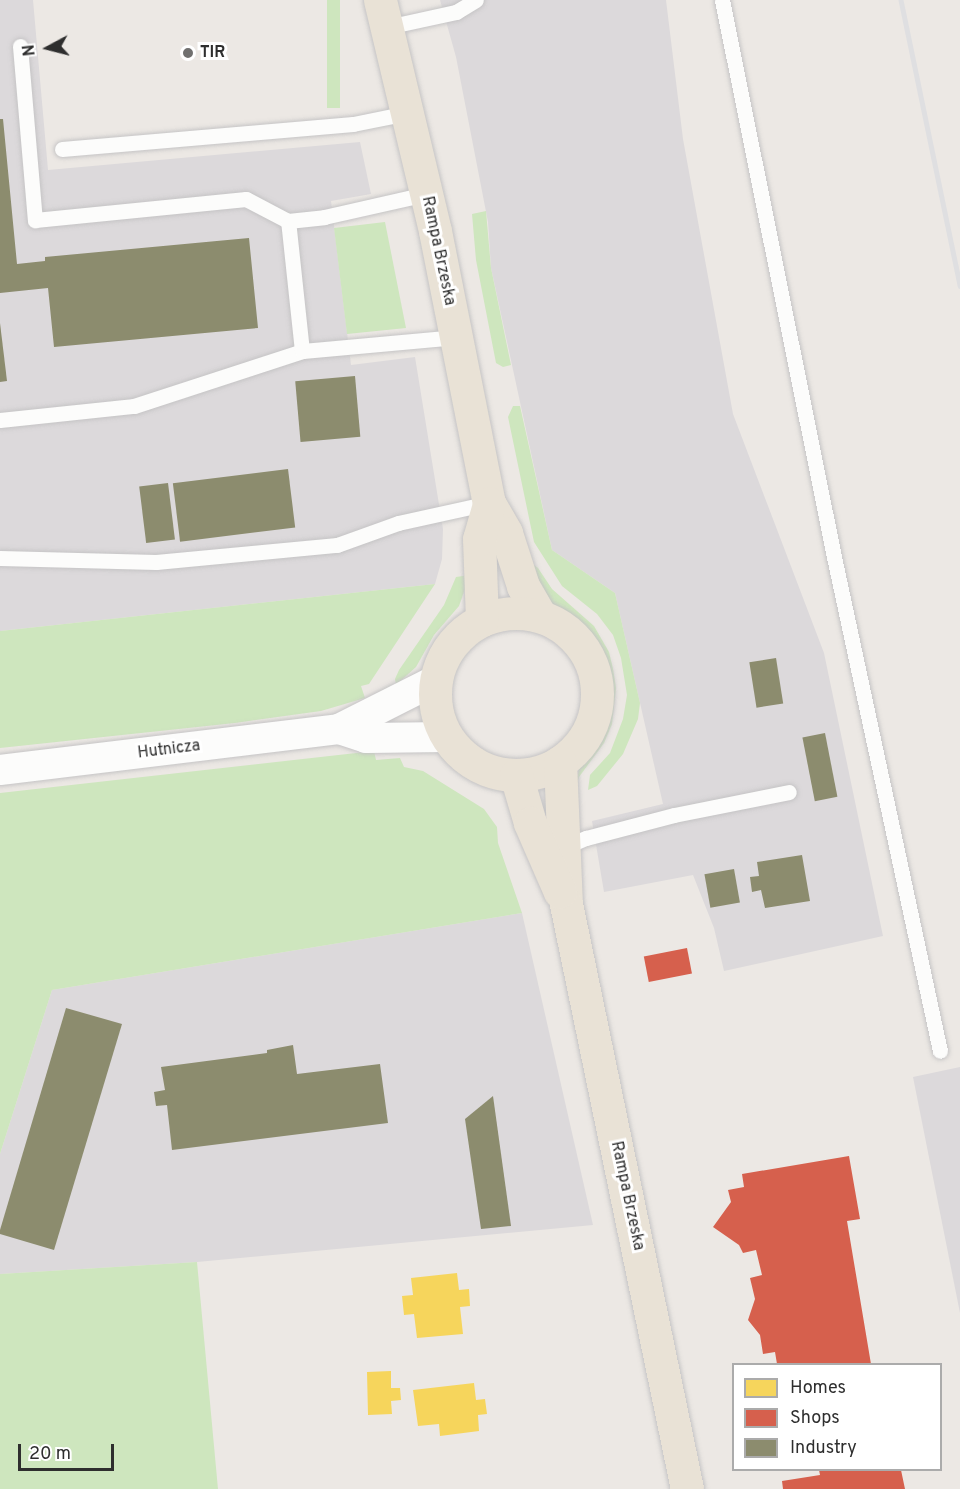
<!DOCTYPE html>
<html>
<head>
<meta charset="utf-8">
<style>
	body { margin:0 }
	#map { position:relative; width:960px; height:1489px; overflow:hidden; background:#ece8e4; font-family:Overpass,sans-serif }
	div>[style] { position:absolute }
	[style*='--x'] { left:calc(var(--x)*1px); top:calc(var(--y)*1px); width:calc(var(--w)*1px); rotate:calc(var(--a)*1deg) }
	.industrial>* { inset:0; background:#dcd9db }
	.green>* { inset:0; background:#cee6be; transform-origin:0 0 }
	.homes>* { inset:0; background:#f6d55c }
	.shops>* { inset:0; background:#d6604d; transform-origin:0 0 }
	.industry>* { inset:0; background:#8c8c6e; transform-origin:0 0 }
	.roads { filter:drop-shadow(0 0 2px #c5c4c5) drop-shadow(0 0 2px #c5c4c5) }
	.service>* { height:15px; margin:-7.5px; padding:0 7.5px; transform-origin:7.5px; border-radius:7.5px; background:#fcfcfb }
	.minor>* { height:30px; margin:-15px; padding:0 15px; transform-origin:15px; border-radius:15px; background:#fcfcfb }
	.trunk>* { height:33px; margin:-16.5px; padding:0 16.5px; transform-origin:16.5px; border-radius:16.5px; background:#e9e2d6 }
	.trunk>.ring { margin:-16.5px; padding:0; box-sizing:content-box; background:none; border:33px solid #e9e2d6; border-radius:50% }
	.rail>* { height:4.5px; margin:-2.25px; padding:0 2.25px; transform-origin:2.25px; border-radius:2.25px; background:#dfdfe1 }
	.dots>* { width:16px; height:16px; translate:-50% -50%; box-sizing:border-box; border:3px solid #fff; border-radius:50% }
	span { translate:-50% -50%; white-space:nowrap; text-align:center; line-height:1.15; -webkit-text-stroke:6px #fff; paint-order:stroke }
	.poi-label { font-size:16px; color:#2e2e2e; font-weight:700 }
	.left { translate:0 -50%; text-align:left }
	.street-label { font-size:16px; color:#2e2e2e }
	.legend { position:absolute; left:732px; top:1363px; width:210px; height:108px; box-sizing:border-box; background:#fff; border:2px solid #ababab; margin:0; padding:8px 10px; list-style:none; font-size:18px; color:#2e2e2e }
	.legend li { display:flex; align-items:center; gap:12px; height:30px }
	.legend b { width:30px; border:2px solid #ababab }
	.north { position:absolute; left:18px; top:18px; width:60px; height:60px; -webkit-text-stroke:4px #fff; paint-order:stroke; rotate:263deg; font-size:16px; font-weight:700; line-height:24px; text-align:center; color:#2e2e2e }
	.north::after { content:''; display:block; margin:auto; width:21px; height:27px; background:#2e2e2e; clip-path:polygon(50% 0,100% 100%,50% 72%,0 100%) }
	.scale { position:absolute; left:18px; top:1444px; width:96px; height:27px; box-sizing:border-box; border:3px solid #2e2e2e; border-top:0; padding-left:8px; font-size:18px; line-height:21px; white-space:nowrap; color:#2e2e2e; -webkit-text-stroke:4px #fff; paint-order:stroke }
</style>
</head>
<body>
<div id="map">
	<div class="industrial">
		<i style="clip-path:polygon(0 0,33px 0,48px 170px,360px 142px,371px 194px,331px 201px,351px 365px,415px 357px,443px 529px,442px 559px,435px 584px,0 631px)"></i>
		<i style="clip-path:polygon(440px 0,666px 0,683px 139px,733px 414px,824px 653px,883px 936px,724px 971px,714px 928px,693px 875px,604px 892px,592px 821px,663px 804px,615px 593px,552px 550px,491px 268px,488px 222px,456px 57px)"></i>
		<i style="clip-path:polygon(522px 913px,593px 1225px,197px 1262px,0 1274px,0 1154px,52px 990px)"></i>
		<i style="clip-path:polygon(960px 1067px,960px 1313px,913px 1077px)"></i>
	</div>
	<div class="green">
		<i style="left:327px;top:0;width:13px;height:108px"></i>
		<i style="clip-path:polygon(486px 211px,491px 268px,511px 365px,503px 367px,496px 363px,476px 260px,472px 214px)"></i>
		<i style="clip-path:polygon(385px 222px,406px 328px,347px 334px,334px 228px)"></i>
		<i style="clip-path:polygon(513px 406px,520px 406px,552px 550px,615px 593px,640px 703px,638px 719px,623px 754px,597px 786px,588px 790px,590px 775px,610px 753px,623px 719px,627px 695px,621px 658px,613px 635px,597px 614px,562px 586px,534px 542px,508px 417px)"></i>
		<i style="clip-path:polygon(529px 565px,534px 565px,538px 568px,552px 589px,594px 626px,609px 652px,613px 669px,616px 688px,612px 724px,604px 743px,579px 777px,575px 790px,580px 764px,596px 741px,607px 711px,606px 673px,593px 640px,585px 629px,570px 615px,554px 606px,544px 596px)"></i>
		<i style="clip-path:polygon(470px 575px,459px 606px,434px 635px,416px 667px,396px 685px,395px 679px,399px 670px,444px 605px,456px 577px)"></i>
		<i style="clip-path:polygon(435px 584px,369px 684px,361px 686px,365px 698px,321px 711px,235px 723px,0 748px,0 631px)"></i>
		<i style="clip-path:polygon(374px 751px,376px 760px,400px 758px,404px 767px,423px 771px,484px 809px,497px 827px,498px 843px,522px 913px,52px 990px,0 1154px,0 793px)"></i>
		<i style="clip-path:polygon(197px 1262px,218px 1489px,0 1489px,0 1274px)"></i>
	</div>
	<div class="homes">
		<i style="clip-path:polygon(457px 1273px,459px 1290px,469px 1289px,470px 1306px,460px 1307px,463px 1334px,417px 1338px,414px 1314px,404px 1315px,402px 1296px,413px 1295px,411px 1278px)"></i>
		<i style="clip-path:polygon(391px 1371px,391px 1388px,400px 1388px,401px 1400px,391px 1401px,392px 1414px,368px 1415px,367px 1372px)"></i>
		<i style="clip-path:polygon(474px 1383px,476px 1400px,485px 1399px,487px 1414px,478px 1415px,479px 1431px,440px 1436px,439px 1424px,418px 1426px,413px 1390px)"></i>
	</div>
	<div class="shops">
		<i style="left:687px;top:948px;width:26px;height:44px;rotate:79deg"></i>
		<i style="clip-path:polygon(849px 1156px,860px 1219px,847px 1221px,871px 1364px,777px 1364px,775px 1352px,763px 1354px,760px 1335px,748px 1320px,755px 1299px,750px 1278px,762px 1275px,756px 1250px,743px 1253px,739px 1245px,713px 1227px,731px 1202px,728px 1190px,744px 1187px,742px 1174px)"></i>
		<i style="clip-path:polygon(819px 1470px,901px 1470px,905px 1489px,783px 1489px,782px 1481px,820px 1475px)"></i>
	</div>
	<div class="industry">
		<i style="clip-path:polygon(0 119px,3px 119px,17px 264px,45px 261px,45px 257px,249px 238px,258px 328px,54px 347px,48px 288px,0 293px)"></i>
		<i style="clip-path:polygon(0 323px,7px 381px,0 382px)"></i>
		<i style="left:355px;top:376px;width:61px;height:60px;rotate:85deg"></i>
		<i style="left:288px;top:469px;width:59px;height:116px;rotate:83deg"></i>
		<i style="left:168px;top:483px;width:57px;height:29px;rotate:83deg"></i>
		<i style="left:776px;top:658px;width:46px;height:27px;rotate:81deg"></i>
		<i style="left:825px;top:733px;width:65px;height:23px;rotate:79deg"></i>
		<i style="clip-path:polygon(802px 855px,810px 901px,765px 908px,761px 890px,752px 892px,750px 877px,759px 876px,757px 862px)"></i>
		<i style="left:734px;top:869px;width:34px;height:30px;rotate:80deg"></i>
		<i style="clip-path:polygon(66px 1008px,122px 1024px,54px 1250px,0 1234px,0 1230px)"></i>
		<i style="clip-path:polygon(293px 1045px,297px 1074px,380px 1064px,388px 1123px,172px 1150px,167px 1105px,156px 1106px,154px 1092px,165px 1090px,161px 1067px,267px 1053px,267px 1050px)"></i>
		<i style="clip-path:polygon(493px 1096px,511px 1226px,481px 1229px,465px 1119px)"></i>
	</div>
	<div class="roads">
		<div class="service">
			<i style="--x:722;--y:0;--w:568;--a:78.63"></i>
			<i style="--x:834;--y:557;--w:505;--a:77.89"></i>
			<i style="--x:387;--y:27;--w:71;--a:-12.3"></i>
			<i style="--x:456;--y:12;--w:23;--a:-31"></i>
			<i style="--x:20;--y:46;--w:175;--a:85.1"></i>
			<i style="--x:35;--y:220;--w:212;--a:-5.7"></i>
			<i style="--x:246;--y:199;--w:47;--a:27.6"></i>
			<i style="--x:62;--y:149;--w:292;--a:-4.9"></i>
			<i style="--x:353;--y:124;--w:55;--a:-11.5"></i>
			<i style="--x:302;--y:351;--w:131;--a:-96.1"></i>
			<i style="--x:288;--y:221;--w:36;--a:-6"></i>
			<i style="--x:324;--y:217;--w:105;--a:-12.7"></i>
			<i style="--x:0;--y:420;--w:135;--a:-6"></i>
			<i style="--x:134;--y:406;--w:177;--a:-18.1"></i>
			<i style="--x:302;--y:351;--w:156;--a:-5.2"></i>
			<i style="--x:0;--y:558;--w:156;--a:1.5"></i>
			<i style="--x:156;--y:562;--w:182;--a:-5.4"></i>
			<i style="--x:337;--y:545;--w:65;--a:-19.8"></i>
			<i style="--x:398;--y:523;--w:93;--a:-12.4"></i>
			<i style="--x:562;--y:848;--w:26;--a:-23"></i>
			<i style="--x:586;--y:838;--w:91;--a:-14.6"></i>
			<i style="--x:674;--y:815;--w:117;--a:-11.3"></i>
		</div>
		<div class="minor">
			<i style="--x:339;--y:729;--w:28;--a:18"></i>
			<i style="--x:366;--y:738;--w:81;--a:-0.7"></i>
			<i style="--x:0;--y:770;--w:341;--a:-6.9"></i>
			<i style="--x:339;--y:729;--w:109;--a:-26.8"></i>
		</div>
		<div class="trunk">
			<i style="--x:380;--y:0;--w:237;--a:76.6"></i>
			<i style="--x:435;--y:231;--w:277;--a:78.8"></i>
			<i style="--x:489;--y:503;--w:34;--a:60"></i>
			<i style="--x:506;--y:533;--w:56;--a:72.2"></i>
			<i style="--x:523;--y:586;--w:34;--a:60"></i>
			<i class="ring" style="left:435px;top:613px;width:129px;height:129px"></i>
			<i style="--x:482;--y:620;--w:81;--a:-92.1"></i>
			<i style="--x:479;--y:539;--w:37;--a:-74"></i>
			<i style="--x:560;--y:762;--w:142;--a:87.6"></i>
			<i style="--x:566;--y:904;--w:597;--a:78.31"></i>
			<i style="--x:516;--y:775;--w:50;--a:73.7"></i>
			<i style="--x:530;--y:823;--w:75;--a:66.5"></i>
		</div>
	</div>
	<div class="rail">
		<i style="--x:901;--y:0;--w:292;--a:78.3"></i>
	</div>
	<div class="dots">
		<i style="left:188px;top:53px;background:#706f6e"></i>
	</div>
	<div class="poi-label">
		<span class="left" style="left:200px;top:53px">TIR</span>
	</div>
	<div class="street-label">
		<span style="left:438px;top:251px;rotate:78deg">Rampa Brzeska</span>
		<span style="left:169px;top:750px;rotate:-7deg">Hutnicza</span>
		<span style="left:627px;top:1196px;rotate:78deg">Rampa Brzeska</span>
	</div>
	<ul class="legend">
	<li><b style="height:16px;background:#f6d55c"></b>Homes</li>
	<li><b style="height:16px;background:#d6604d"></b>Shops</li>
	<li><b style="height:16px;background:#8c8c6e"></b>Industry</li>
	</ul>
	<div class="north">N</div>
	<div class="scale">20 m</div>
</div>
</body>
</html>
